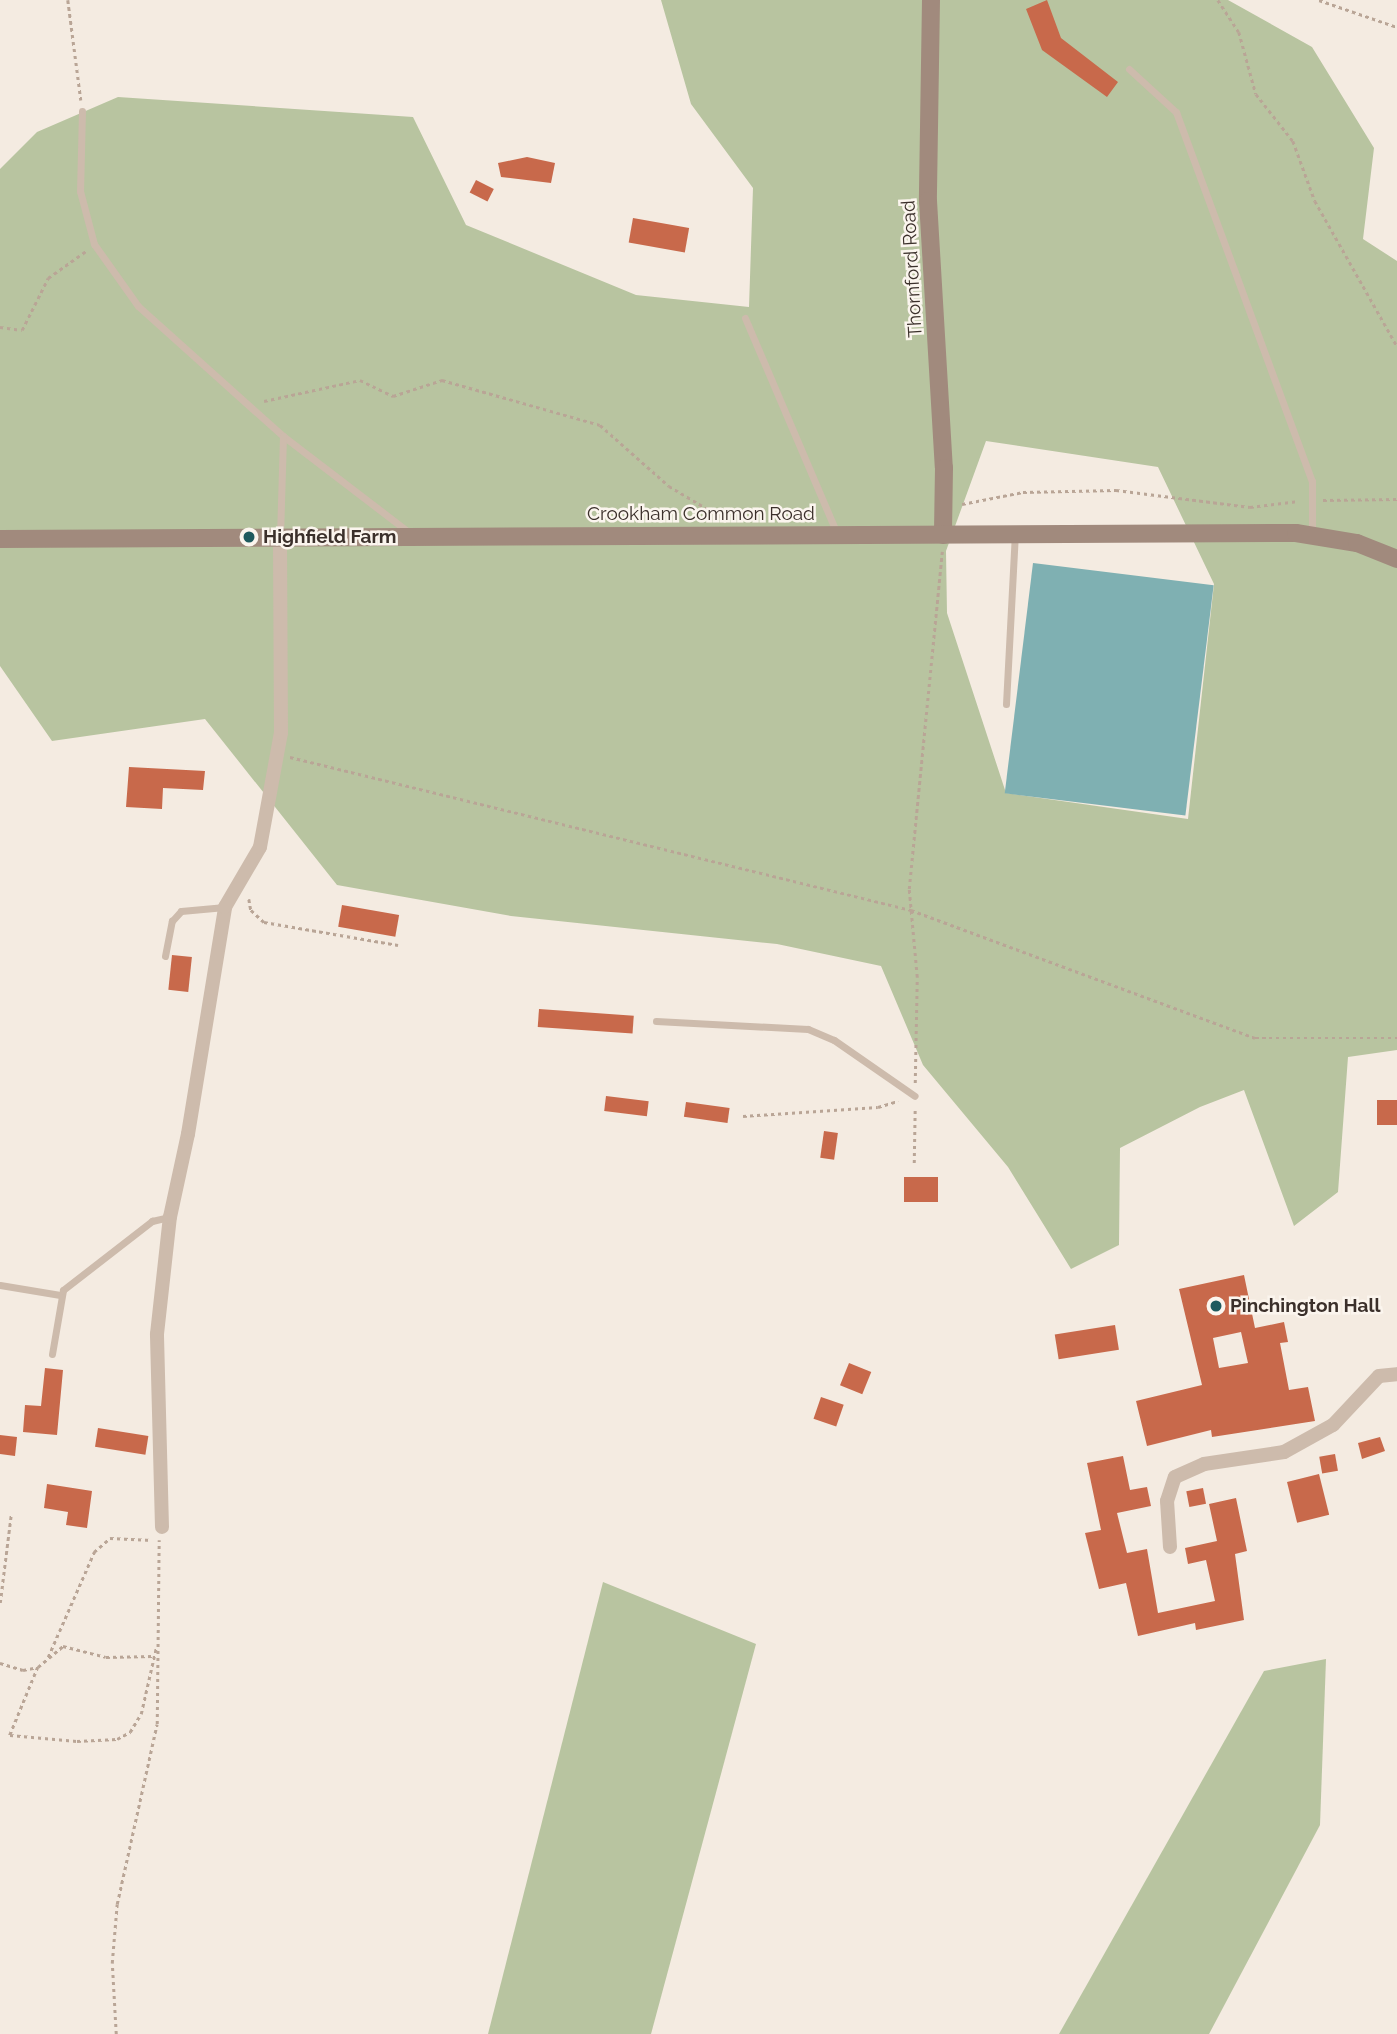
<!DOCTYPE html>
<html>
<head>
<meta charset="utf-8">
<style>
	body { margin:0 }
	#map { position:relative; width:1397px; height:2034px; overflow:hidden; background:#f4ebe1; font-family:Raleway,sans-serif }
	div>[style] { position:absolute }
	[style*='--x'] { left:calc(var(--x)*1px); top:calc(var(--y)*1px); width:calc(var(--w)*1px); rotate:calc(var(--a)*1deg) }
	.green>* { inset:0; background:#b8c4a0 }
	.water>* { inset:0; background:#7fb0b2; transform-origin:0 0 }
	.building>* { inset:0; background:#c8694b; transform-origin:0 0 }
	.path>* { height:2.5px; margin-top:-1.25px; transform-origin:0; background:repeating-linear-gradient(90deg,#b9a596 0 3.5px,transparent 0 7px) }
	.lane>* { height:7px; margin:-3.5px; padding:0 3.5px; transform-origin:3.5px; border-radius:3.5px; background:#cdbbac }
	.street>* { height:14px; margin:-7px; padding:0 7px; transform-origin:7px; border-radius:7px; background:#cdbbac }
	.secondary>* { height:18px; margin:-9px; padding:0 9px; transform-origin:9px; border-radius:9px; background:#a18a7d }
	.dots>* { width:19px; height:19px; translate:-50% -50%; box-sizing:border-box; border:4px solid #fbf5ee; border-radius:50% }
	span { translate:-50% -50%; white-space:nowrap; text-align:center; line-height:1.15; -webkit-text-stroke:5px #fbf5ee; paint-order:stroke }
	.street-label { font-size:19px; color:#3b302b }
	.poi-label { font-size:19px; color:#3b302b; font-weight:700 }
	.left { translate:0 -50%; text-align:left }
</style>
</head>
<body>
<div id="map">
	<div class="green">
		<i style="clip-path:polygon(evenodd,661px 0,1228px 0,1312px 47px,1374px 148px,1363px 239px,1397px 261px,1397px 1050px,1348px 1057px,1338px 1192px,1294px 1226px,1244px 1090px,1200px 1107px,1120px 1148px,1119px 1245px,1071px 1269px,1008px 1167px,923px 1065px,881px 966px,777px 944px,511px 916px,337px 885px,205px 719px,52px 741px,0 666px,0 169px,37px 132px,118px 97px,413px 117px,466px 225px,636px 295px,749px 307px,753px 188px,691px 104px,661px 0,986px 441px,1158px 467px,1214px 584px,1188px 819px,1006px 793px,947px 613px,946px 551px,986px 441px)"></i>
		<i style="clip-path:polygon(603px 1582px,756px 1644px,651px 2034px,488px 2034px)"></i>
		<i style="clip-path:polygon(1326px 1659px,1320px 1825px,1209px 2034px,1059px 2034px,1264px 1671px)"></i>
	</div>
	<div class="water">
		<i style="left:1033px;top:563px;width:182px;height:232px;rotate:7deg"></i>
	</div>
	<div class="building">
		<i style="clip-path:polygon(1047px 0,1061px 38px,1118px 82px,1107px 97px,1042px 50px,1026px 9px)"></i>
		<i style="clip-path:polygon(527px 157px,555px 163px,551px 183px,501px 177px,498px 163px)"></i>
		<i style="left:476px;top:180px;width:20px;height:14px;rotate:27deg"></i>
		<i style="left:633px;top:218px;width:57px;height:25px;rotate:10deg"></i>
		<i style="clip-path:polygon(129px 767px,205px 771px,203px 790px,163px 788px,162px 809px,126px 807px)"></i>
		<i style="left:342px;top:905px;width:58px;height:22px;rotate:10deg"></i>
		<i style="left:172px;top:955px;width:20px;height:35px;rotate:6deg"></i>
		<i style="left:539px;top:1009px;width:95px;height:18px;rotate:4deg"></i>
		<i style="left:606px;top:1096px;width:43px;height:15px;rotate:7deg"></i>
		<i style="left:1397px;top:1100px;width:25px;height:20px;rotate:90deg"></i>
		<i style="left:686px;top:1102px;width:44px;height:15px;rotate:8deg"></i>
		<i style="left:824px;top:1131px;width:14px;height:27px;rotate:8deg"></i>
		<i style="left:938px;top:1177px;width:25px;height:34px;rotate:90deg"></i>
		<i style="clip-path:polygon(evenodd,1244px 1275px,1255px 1328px,1284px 1322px,1288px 1342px,1280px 1343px,1289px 1390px,1308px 1387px,1315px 1421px,1212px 1437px,1211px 1430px,1147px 1446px,1136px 1401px,1202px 1385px,1179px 1289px,1244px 1275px,1241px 1332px,1248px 1363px,1219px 1368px,1213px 1338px,1241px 1332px)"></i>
		<i style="left:1115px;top:1325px;width:25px;height:61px;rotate:81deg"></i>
		<i style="left:849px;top:1363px;width:24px;height:24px;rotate:22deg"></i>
		<i style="clip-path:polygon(45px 1368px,63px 1370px,57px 1435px,23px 1432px,25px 1405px,41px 1406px)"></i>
		<i style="left:821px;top:1397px;width:24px;height:23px;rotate:19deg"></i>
		<i style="left:98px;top:1428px;width:51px;height:19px;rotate:9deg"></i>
		<i style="clip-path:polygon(0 1435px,17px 1437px,15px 1456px,0 1454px)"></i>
		<i style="clip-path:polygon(1380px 1437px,1385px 1451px,1362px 1459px,1358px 1443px)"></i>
		<i style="left:1335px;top:1454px;width:17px;height:16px;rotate:80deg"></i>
		<i style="clip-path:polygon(1123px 1456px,1130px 1490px,1147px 1487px,1151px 1506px,1117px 1513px,1127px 1553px,1147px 1549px,1158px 1613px,1215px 1601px,1206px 1560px,1188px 1564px,1185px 1548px,1217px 1541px,1209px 1504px,1236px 1498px,1247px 1551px,1235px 1554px,1244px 1620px,1196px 1630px,1195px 1623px,1138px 1636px,1126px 1583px,1099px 1589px,1085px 1533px,1101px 1530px,1087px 1463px)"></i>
		<i style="left:1319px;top:1474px;width:42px;height:33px;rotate:76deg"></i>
		<i style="clip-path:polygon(47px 1484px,92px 1491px,87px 1528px,66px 1525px,68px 1512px,44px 1508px)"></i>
		<i style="left:1203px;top:1488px;width:16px;height:17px;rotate:79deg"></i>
	</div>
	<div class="path">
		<i style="--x:68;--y:0;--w:101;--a:82.6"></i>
		<i style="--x:1218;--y:0;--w:38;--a:57"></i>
		<i style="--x:1239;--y:32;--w:64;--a:74.7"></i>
		<i style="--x:1256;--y:94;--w:60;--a:51.8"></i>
		<i style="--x:1293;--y:141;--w:64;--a:69.9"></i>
		<i style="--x:1315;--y:201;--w:167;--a:60.5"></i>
		<i style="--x:1319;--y:0;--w:83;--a:19.1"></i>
		<i style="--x:0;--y:327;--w:22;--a:8"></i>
		<i style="--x:22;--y:330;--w:58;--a:-63.4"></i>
		<i style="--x:48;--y:278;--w:47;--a:-35.4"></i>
		<i style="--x:264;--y:401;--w:98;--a:-12.3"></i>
		<i style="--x:360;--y:380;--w:37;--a:26"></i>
		<i style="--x:393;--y:396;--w:52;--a:-18.1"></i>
		<i style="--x:442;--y:380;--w:164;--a:15.9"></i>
		<i style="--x:600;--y:425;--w:92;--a:41.5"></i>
		<i style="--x:669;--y:486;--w:61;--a:30.8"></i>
		<i style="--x:1323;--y:500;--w:74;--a:-0.8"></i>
		<i style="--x:962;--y:504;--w:62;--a:-11.1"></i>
		<i style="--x:1023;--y:492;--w:93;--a:-1.2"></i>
		<i style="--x:1116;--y:490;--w:135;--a:7.2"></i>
		<i style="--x:1250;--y:507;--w:49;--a:-7"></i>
		<i style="--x:290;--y:757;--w:640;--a:13.84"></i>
		<i style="--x:911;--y:910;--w:367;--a:20.4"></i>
		<i style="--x:1255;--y:1038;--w:142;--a:0"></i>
		<i style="--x:249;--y:899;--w:11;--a:80"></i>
		<i style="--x:251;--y:910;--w:18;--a:43"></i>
		<i style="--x:264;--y:922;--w:136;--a:9.7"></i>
		<i style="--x:915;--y:1083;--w:106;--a:-88.9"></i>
		<i style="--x:917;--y:977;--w:88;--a:-95.2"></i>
		<i style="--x:909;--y:889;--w:339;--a:-84.4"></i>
		<i style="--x:743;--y:1116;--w:135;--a:-3.8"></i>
		<i style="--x:878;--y:1107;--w:21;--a:-17"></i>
		<i style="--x:914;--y:1163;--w:56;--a:-89"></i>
		<i style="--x:0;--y:1603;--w:89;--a:-82.9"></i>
		<i style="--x:48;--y:1657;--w:115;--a:-66.3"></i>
		<i style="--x:94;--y:1552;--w:21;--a:-41"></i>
		<i style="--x:110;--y:1538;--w:42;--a:2.7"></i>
		<i style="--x:0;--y:1663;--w:24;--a:17"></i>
		<i style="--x:23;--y:1670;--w:15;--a:-11"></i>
		<i style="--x:38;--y:1667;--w:33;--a:-40"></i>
		<i style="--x:63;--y:1646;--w:44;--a:14.3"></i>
		<i style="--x:106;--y:1657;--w:47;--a:-1.2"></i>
		<i style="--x:38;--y:1667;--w:74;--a:112.4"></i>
		<i style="--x:10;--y:1735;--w:67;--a:5.1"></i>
		<i style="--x:77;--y:1741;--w:40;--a:-2.9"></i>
		<i style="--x:117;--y:1739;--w:15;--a:-28"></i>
		<i style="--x:130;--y:1732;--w:21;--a:-59"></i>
		<i style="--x:141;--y:1714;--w:68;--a:-77.2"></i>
		<i style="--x:116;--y:2034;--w:71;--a:-93.2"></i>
		<i style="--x:112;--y:1963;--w:59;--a:-85.2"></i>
		<i style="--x:117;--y:1904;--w:184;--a:-77.5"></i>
		<i style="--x:157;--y:1724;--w:184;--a:-89.4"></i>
	</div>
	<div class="lane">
		<i style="--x:1129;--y:69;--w:64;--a:42.5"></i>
		<i style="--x:1176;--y:112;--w:393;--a:69.8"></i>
		<i style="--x:1312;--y:481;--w:52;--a:90"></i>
		<i style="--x:82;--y:111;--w:80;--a:91.4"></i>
		<i style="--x:80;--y:191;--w:55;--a:75.2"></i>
		<i style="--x:94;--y:244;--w:76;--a:54.6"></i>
		<i style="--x:138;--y:306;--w:195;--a:41.9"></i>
		<i style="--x:283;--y:436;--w:160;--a:37.4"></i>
		<i style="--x:745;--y:318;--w:235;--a:66.9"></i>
		<i style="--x:280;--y:537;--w:101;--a:-88.3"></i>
		<i style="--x:1006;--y:704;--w:169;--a:-87"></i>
		<i style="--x:165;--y:956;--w:36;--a:-79"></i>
		<i style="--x:172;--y:921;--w:13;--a:-48"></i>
		<i style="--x:181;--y:911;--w:44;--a:-5.2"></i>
		<i style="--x:656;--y:1021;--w:152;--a:3"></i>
		<i style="--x:808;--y:1029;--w:28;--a:23"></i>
		<i style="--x:834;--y:1040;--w:98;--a:34.7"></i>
		<i style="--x:0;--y:1285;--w:61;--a:9.5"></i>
		<i style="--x:52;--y:1354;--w:65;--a:-80.2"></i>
		<i style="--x:63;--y:1290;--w:113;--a:-37.8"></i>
		<i style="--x:152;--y:1221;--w:18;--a:-13"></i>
	</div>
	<div class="street">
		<i style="--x:162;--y:1527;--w:193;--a:-91.5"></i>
		<i style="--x:157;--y:1334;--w:118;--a:-83.7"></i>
		<i style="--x:170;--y:1217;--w:85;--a:-77.8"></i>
		<i style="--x:188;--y:1134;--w:230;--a:-80.7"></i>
		<i style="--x:225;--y:907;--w:69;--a:-59.7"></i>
		<i style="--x:260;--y:847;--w:116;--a:-79.6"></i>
		<i style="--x:281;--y:733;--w:196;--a:-90.3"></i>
		<i style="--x:1170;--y:1547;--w:46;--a:-93.7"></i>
		<i style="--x:1167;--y:1501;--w:25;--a:-72"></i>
		<i style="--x:1175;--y:1477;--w:32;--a:-24"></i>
		<i style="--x:1204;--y:1464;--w:81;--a:-8.5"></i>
		<i style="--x:1284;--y:1452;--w:56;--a:-28.9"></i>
		<i style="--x:1333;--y:1425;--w:67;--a:-46.8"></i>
		<i style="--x:1379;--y:1376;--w:18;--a:-6"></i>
	</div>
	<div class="secondary">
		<i style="--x:931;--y:0;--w:201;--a:90.9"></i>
		<i style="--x:928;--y:201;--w:267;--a:86.6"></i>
		<i style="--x:944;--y:468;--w:67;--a:90.9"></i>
		<i style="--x:0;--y:539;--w:1296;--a:-0.27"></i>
		<i style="--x:1296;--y:533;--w:62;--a:9.3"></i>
		<i style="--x:1357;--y:543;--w:43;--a:21.8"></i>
	</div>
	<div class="dots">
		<i style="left:249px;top:537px;background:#1f5a5e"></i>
		<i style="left:1216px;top:1306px;background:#1f5a5e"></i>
	</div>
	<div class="street-label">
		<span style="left:912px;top:269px;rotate:-93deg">Thornford Road</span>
		<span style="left:701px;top:514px">Crookham Common Road</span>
	</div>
	<div class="poi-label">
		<span class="left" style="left:263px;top:537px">Highfield Farm</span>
		<span class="left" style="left:1230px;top:1306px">Pinchington Hall</span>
	</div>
</div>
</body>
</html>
